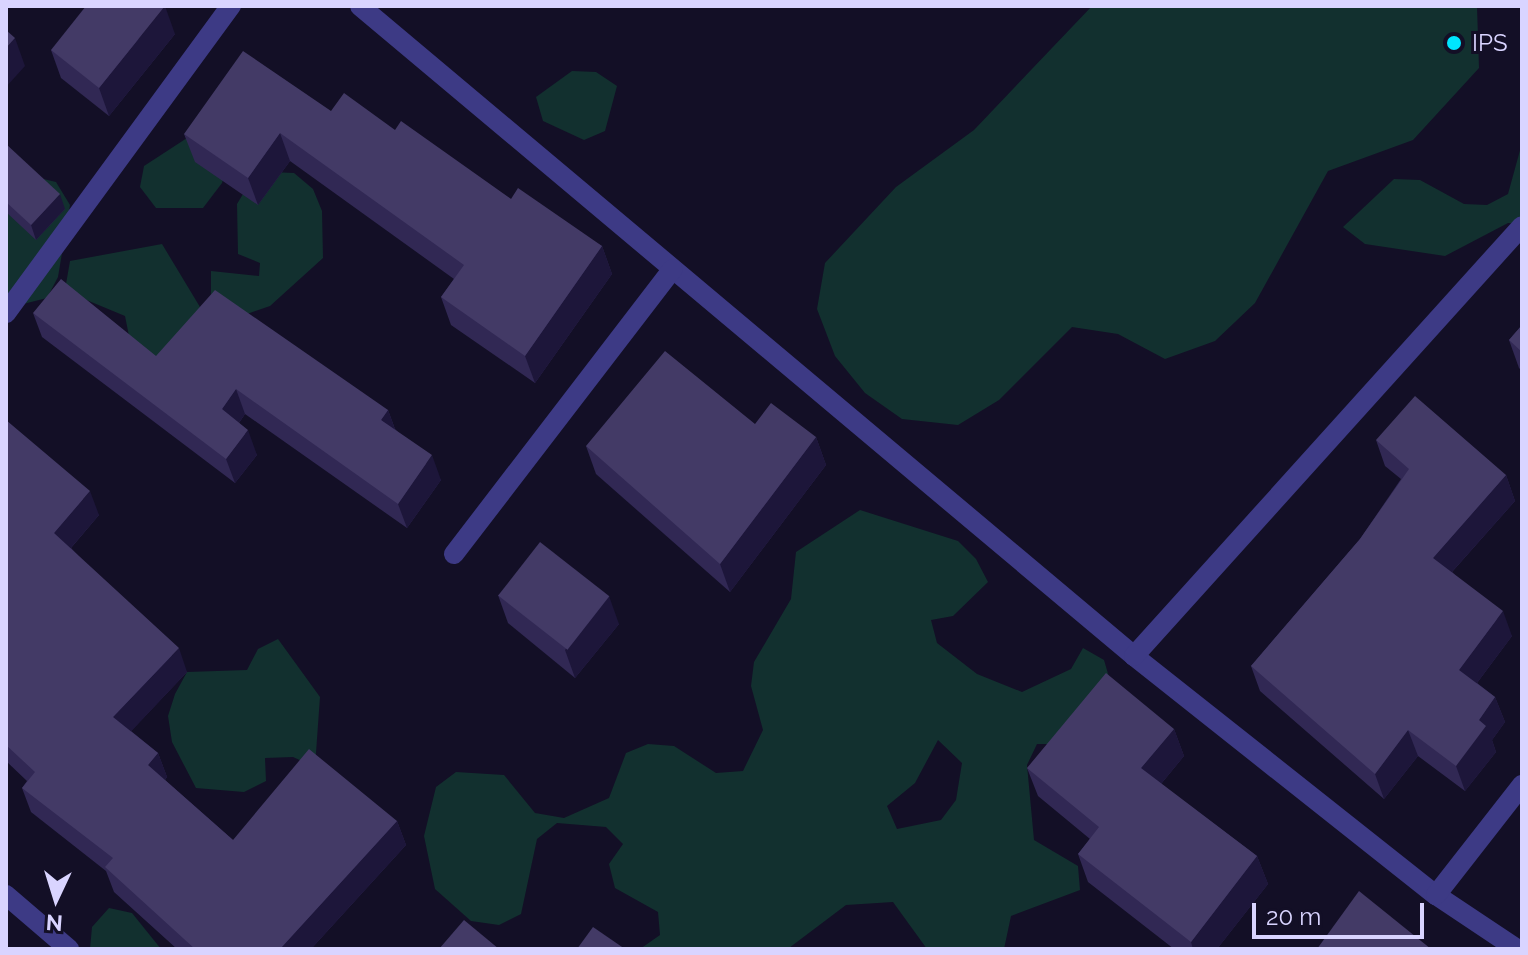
<!DOCTYPE html>
<html>
<head>
<meta charset="utf-8">
<style>
	body { margin:0 }
	#map { position:relative; width:1528px; height:955px; overflow:hidden; background:#130f26; font-family:Raleway,sans-serif }
	div>[style] { position:absolute }
	[style*='--x'] { left:calc(var(--x)*1px); top:calc(var(--y)*1px); width:calc(var(--w)*1px); rotate:calc(var(--a)*1deg) }
	.green>* { inset:0; background:#12302f }
	.minor>* { height:20px; margin:-10px; padding:0 10px; transform-origin:10px; border-radius:10px; background:#3d3a85 }
	.wall>* { inset:0; background:#312854 }
	.shaded-wall>* { inset:0; background:#1d163a }
	.building>* { inset:0; background:#433a66; transform-origin:0 0 }
	.dots>* { width:22px; height:22px; translate:-50% -50%; box-sizing:border-box; border:4px solid #130f26; border-radius:50% }
	span { translate:-50% -50%; white-space:nowrap; text-align:center; line-height:1.15; -webkit-text-stroke:6px #130f26; paint-order:stroke }
	.poi-label { font-size:24px; color:#d9d4ff }
	.left { translate:0 -50%; text-align:left }
	.frame { position:absolute; inset:0; border:8px solid #d9d4ff; pointer-events:none }
	.north { position:absolute; left:16px; top:859px; width:80px; height:80px; -webkit-text-stroke:6px #130f26; paint-order:stroke; rotate:184deg; font-size:22px; font-weight:700; line-height:32px; text-align:center; color:#d9d4ff }
	.north::after { content:''; display:block; margin:auto; width:28px; height:36px; background:#d9d4ff; clip-path:polygon(50% 0,100% 100%,50% 72%,0 100%) }
	.scale { position:absolute; left:1252px; top:903px; width:172px; height:36px; box-sizing:border-box; border:4px solid #d9d4ff; border-top:0; padding-left:10px; font-size:24px; line-height:28px; white-space:nowrap; color:#d9d4ff; -webkit-text-stroke:6px #130f26; paint-order:stroke }
</style>
</head>
<body>
<div id="map">
	<div class="green">
		<i style="clip-path:polygon(1092px 6px,1477px 6px,1479px 68px,1413px 140px,1328px 171px,1255px 303px,1215px 341px,1165px 359px,1118px 334px,1072px 327px,999px 400px,958px 425px,902px 419px,865px 393px,835px 356px,817px 309px,825px 263px,896px 187px,974px 130px)"></i>
		<i style="clip-path:polygon(572px 71px,596px 72px,617px 86px,605px 131px,584px 140px,543px 121px,536px 97px)"></i>
		<i style="clip-path:polygon(187px 138px,229px 159px,222px 183px,203px 208px,156px 208px,140px 187px,144px 166px)"></i>
		<i style="clip-path:polygon(1522px 143px,1522px 224px,1508px 223px,1445px 256px,1365px 244px,1343px 227px,1394px 179px,1420px 180px,1464px 204px,1487px 205px,1508px 194px)"></i>
		<i style="clip-path:polygon(6px 170px,56px 182px,70px 205px,58px 277px,47px 298px,23px 304px,6px 304px)"></i>
		<i style="clip-path:polygon(270px 172px,294px 173px,313px 189px,322px 211px,323px 258px,270px 306px,247px 314px,211px 295px,211px 271px,259px 276px,260px 263px,238px 254px,237px 204px,249px 184px)"></i>
		<i style="clip-path:polygon(162px 244px,200px 307px,169px 367px,130px 341px,125px 316px,72px 294px,66px 284px,70px 261px)"></i>
		<i style="clip-path:polygon(evenodd,860px 510px,958px 541px,976px 559px,988px 582px,953px 616px,931px 620px,937px 643px,977px 674px,1022px 692px,1071px 669px,1083px 648px,1104px 660px,1116px 701px,1060px 744px,1037px 744px,1027px 765px,1034px 840px,1078px 866px,1080px 890px,1011px 916px,1004px 949px,927px 949px,893px 902px,846px 905px,789px 948px,640px 949px,660px 935px,658px 912px,615px 888px,609px 864px,623px 844px,606px 827px,557px 823px,537px 839px,521px 914px,499px 925px,471px 921px,435px 889px,424px 836px,436px 787px,456px 772px,504px 775px,535px 813px,564px 818px,609px 798px,626px 753px,648px 744px,674px 746px,716px 773px,743px 771px,763px 730px,751px 686px,754px 662px,791px 599px,796px 552px,860px 510px,938px 740px,962px 763px,956px 800px,941px 820px,897px 829px,887px 806px,915px 783px,938px 740px)"></i>
		<i style="clip-path:polygon(278px 639px,320px 697px,315px 767px,293px 757px,265px 758px,266px 781px,244px 792px,196px 788px,172px 742px,168px 716px,175px 694px,187px 672px,247px 670px,258px 649px)"></i>
		<i style="clip-path:polygon(109px 908px,132px 913px,161px 949px,90px 949px,92px 927px)"></i>
	</div>
	<div class="minor">
		<i style="--x:360;--y:6;--w:1011;--a:40.02"></i>
		<i style="--x:1134;--y:656;--w:385;--a:38.4"></i>
		<i style="--x:1436;--y:895;--w:97;--a:33.7"></i>
		<i style="--x:6;--y:313;--w:381;--a:-53.8"></i>
		<i style="--x:454;--y:554;--w:359;--a:-52.5"></i>
		<i style="--x:1134;--y:656;--w:579;--a:-47.94"></i>
		<i style="--x:6;--y:895;--w:83;--a:40.6"></i>
		<i style="--x:1436;--y:895;--w:140;--a:-52"></i>
	</div>
	<div class="wall">
		<i style="clip-path:polygon(175px 34px,109px 116px,61px 78px,51px 50px)"></i>
		<i style="clip-path:polygon(331px 111px,395px 130px,511px 199px,602px 246px,612px 274px,535px 383px,451px 325px,441px 297px,454px 279px,290px 161px,258px 205px,195px 162px,184px 134px)"></i>
		<i style="clip-path:polygon(6px 144px,65px 209px,36px 240px,6px 212px)"></i>
		<i style="clip-path:polygon(33px 313px,156px 356px,388px 410px,395px 429px,441px 480px,407px 528px,245px 414px,239px 423px,257px 455px,235px 483px,42px 337px)"></i>
		<i style="clip-path:polygon(1522px 325px,1522px 371px,1519px 368px,1509px 340px)"></i>
		<i style="clip-path:polygon(6px 420px,99px 515px,71px 548px,187px 672px,131px 731px,158px 753px,167px 777px,165px 780px,233px 840px,397px 821px,406px 845px,311px 949px,177px 949px,114px 892px,106px 871px,31px 812px,22px 788px,27px 781px,6px 761px)"></i>
		<i style="clip-path:polygon(755px 424px,816px 437px,826px 465px,730px 592px,596px 474px,586px 446px)"></i>
		<i style="clip-path:polygon(1376px 440px,1506px 475px,1515px 501px,1452px 572px,1512px 636px,1477px 683px,1495px 697px,1505px 722px,1492px 740px,1496px 752px,1465px 791px,1418px 756px,1384px 799px,1260px 691px,1251px 666px,1360px 539px,1401px 479px,1385px 466px)"></i>
		<i style="clip-path:polygon(498px 595px,619px 624px,575px 678px,508px 623px)"></i>
		<i style="clip-path:polygon(1174px 729px,1184px 756px,1161px 784px,1257px 856px,1268px 884px,1217px 949px,1174px 949px,1088px 882px,1078px 854px,1090px 839px,1038px 796px,1027px 768px)"></i>
	</div>
	<div class="shaded-wall">
		<i style="clip-path:polygon(165px 6px,175px 34px,109px 116px,99px 88px)"></i>
		<i style="clip-path:polygon(15px 38px,25px 66px,6px 87px,6px 48px)"></i>
		<i style="clip-path:polygon(280px 133px,290px 161px,258px 205px,248px 178px)"></i>
		<i style="clip-path:polygon(60px 194px,65px 209px,36px 240px,31px 225px)"></i>
		<i style="clip-path:polygon(602px 246px,612px 274px,535px 383px,525px 356px)"></i>
		<i style="clip-path:polygon(236px 389px,245px 414px,231px 434px,222px 409px)"></i>
		<i style="clip-path:polygon(388px 410px,397px 435px,381px 420px)"></i>
		<i style="clip-path:polygon(248px 430px,257px 455px,235px 483px,226px 459px)"></i>
		<i style="clip-path:polygon(816px 437px,826px 465px,730px 592px,720px 564px)"></i>
		<i style="clip-path:polygon(432px 455px,441px 480px,407px 528px,398px 504px)"></i>
		<i style="clip-path:polygon(1506px 475px,1515px 501px,1442px 583px,1433px 558px)"></i>
		<i style="clip-path:polygon(90px 491px,99px 515px,63px 557px,54px 533px)"></i>
		<i style="clip-path:polygon(609px 596px,619px 624px,575px 678px,565px 650px)"></i>
		<i style="clip-path:polygon(1503px 611px,1512px 636px,1468px 695px,1459px 670px)"></i>
		<i style="clip-path:polygon(179px 648px,187px 672px,122px 741px,113px 717px)"></i>
		<i style="clip-path:polygon(1495px 697px,1505px 722px,1492px 740px,1496px 752px,1465px 791px,1456px 766px,1479px 720px)"></i>
		<i style="clip-path:polygon(1174px 729px,1184px 756px,1151px 796px,1141px 768px)"></i>
		<i style="clip-path:polygon(1408px 730px,1418px 756px,1384px 799px,1375px 774px)"></i>
		<i style="clip-path:polygon(158px 753px,167px 777px,157px 789px,148px 765px)"></i>
		<i style="clip-path:polygon(397px 821px,406px 845px,311px 949px,280px 949px)"></i>
		<i style="clip-path:polygon(1257px 856px,1268px 884px,1217px 949px,1193px 949px,1191px 942px)"></i>
	</div>
	<div class="building">
		<i style="clip-path:polygon(86px 6px,165px 6px,99px 88px,51px 50px)"></i>
		<i style="clip-path:polygon(6px 30px,15px 38px,6px 48px)"></i>
		<i style="clip-path:polygon(243px 51px,331px 111px,344px 93px,395px 130px,401px 121px,511px 199px,518px 188px,602px 246px,525px 356px,441px 297px,464px 265px,280px 133px,248px 178px,184px 134px)"></i>
		<i style="clip-path:polygon(6px 144px,60px 194px,31px 225px,6px 202px)"></i>
		<i style="clip-path:polygon(61px 279px,156px 356px,215px 290px,388px 410px,381px 420px,432px 455px,398px 504px,236px 389px,222px 409px,248px 430px,226px 459px,33px 313px)"></i>
		<i style="clip-path:polygon(1522px 325px,1522px 352px,1509px 340px)"></i>
		<i style="clip-path:polygon(665px 351px,755px 424px,771px 403px,816px 437px,720px 564px,586px 446px)"></i>
		<i style="clip-path:polygon(1415px 396px,1506px 475px,1433px 558px,1503px 611px,1459px 670px,1495px 697px,1479px 720px,1486px 726px,1456px 766px,1408px 730px,1375px 774px,1251px 666px,1360px 539px,1409px 469px,1376px 440px)"></i>
		<i style="clip-path:polygon(6px 420px,90px 491px,54px 533px,179px 648px,113px 717px,158px 753px,148px 765px,233px 840px,309px 749px,397px 821px,280px 949px,195px 949px,105px 867px,113px 858px,22px 788px,35px 772px,6px 745px)"></i>
		<i style="left:540px;top:542px;width:88px;height:68px;rotate:38deg"></i>
		<i style="clip-path:polygon(1106px 673px,1174px 729px,1141px 768px,1257px 856px,1191px 942px,1078px 854px,1099px 827px,1027px 768px)"></i>
		<i style="clip-path:polygon(1359px 891px,1431px 949px,1317px 949px)"></i>
		<i style="clip-path:polygon(464px 920px,499px 949px,439px 949px)"></i>
		<i style="clip-path:polygon(593px 927px,625px 949px,577px 949px)"></i>
	</div>
	<div class="dots">
		<i style="left:1454px;top:43px;background:#00e5ff"></i>
	</div>
	<div class="poi-label">
		<span class="left" style="left:1472px;top:43px">IPS</span>
	</div>
	<div class="frame"></div>
	<div class="north">N</div>
	<div class="scale">20 m</div>
</div>
</body>
</html>
